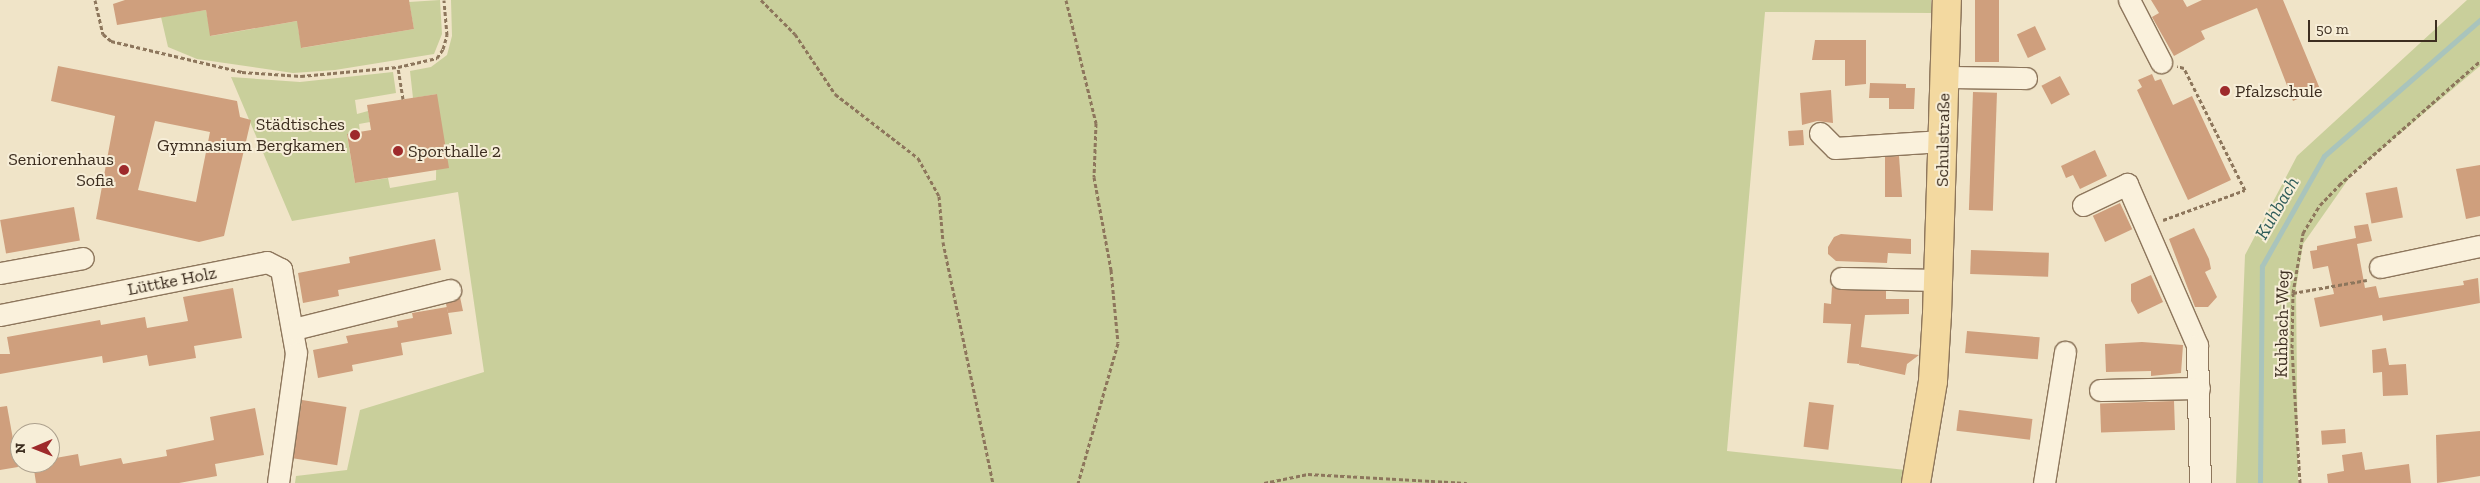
<!DOCTYPE html>
<meta charset="utf-8">
<style>
body{margin:0}
#map{position:relative;width:2480px;height:483px;overflow:hidden;background:#f0e4c8;font-family:"Zilla Slab",serif}
div>[style]{position:absolute}
.green>*{inset:0;background:#c9cf9b}
.stream>*{height:5px;margin:-2.5px;padding:0 2.5px;transform-origin:2.5px;border-radius:2.5px;background:#a9c4bc}
.building>*{inset:0;background:#cf9f7d;transform-origin:0 0}
.path>*{height:3px;margin-top:-1.5px;transform-origin:0;background:repeating-linear-gradient(90deg,#8d765c 0 4px,transparent 0 6.5px)}
.roads{filter:drop-shadow(1px 0 #8d765c) drop-shadow(-1px 0 #8d765c) drop-shadow(0 1px #8d765c) drop-shadow(0 -1px #8d765c)}
.minor>*{height:21px;margin:-10.5px;padding:0 10.5px;transform-origin:10.5px;border-radius:10.5px;background:#faf1dc}
.major>*{height:28px;margin:-14px;padding:0 14px;transform-origin:14px;border-radius:14px;background:#f3d9a0}
.dots>*{width:14px;height:14px;translate:-50% -50%;box-sizing:border-box;border:2px solid #f7eed8;border-radius:50%}
span{translate:-50% -50%;white-space:nowrap;text-align:center;line-height:1.15;-webkit-text-stroke:4px #f7eed8;paint-order:stroke}
.poi-label{font-size:18px;color:#3d2e20}
.left{translate:0 -50%;text-align:left}
.right{translate:-100% -50%;text-align:right}
.street-label{font-size:18px;color:#3d2e20}
.water-label{font-size:19px;color:#2f5d5a;font-style:italic}
.north{position:absolute;left:10px;top:423px;width:50px;height:50px;box-sizing:border-box;background:#f7eed8;border:1px solid #ada18e;border-radius:50%;rotate:269deg;font-size:14px;font-weight:700;line-height:20px;text-align:center;color:#3d2e20}
.north::after{content:'';display:block;margin:auto;width:18px;height:22px;background:#9e2a2b;clip-path:polygon(50% 0,100% 100%,50% 72%,0 100%)}
.scale{position:absolute;left:2308px;top:20px;width:129px;height:22px;box-sizing:border-box;border:2px solid #3d2e20;border-top:0;padding-left:6px;font-size:15px;line-height:18px;white-space:nowrap;color:#3d2e20;-webkit-text-stroke:4px #f7eed8;paint-order:stroke}
</style>
<div id="map">
<div class="green">
<div style="clip-path:polygon(440px 0,442px 34px,434px 54px,335px 70px,293px 73px,197px 59px,168px 47px,161px 17px,206px 10px,211px 36px,309px 19px,311px 26px,298px 28px,302px 48px,414px 29px,409px 2px)"></div>
<div style="clip-path:polygon(451px 0,1931px 0,1931px 13px,1765px 12px,1727px 451px,1906px 470px,1904px 483px,295px 483px,296px 476px,347px 470px,360px 410px,484px 372px,458px 192px,292px 221px,231px 77px,300px 82px,393px 72px,396px 93px,355px 100px,357px 114px,368px 111px,370px 122px,359px 124px,360px 132px,347px 135px,355px 183px,388px 178px,390px 188px,436px 180px,437px 94px,413px 98px,410px 71px,431px 67px,447px 55px,452px 36px)"></div>
<div style="clip-path:polygon(2467px 0,2480px 0,2480px 66px,2352px 174px,2303px 244px,2296px 288px,2298px 483px,2236px 483px,2245px 255px,2297px 156px)"></div>
</div>
<div class="stream">
<div style="left:2260px;top:483px;width:217px;rotate:-89.5deg"></div>
<div style="left:2262px;top:266px;width:126px;rotate:-60.6deg"></div>
<div style="left:2324px;top:156px;width:207px;rotate:-41.1deg"></div>
</div>
<div class="building">
<div style="clip-path:polygon(125px 0,409px 0,414px 29px,301px 48px,297px 21px,210px 36px,206px 10px,117px 25px,113px 4px)"></div>
<div style="left:1975px;top:0;width:24px;height:62px"></div>
<div style="clip-path:polygon(2151px 0,2183px 0,2187px 7px,2202px 0,2283px 0,2320px 89px,2293px 101px,2257px 8px,2201px 31px,2205px 39px,2174px 56px,2152px 17px,2159px 13px)"></div>
<div style="left:2035px;top:26px;width:26px;height:20px;rotate:65deg"></div>
<div style="clip-path:polygon(1815px 40px,1866px 40px,1866px 84px,1845px 86px,1845px 60px,1812px 60px)"></div>
<div style="clip-path:polygon(evenodd,58px 66px,237px 101px,240px 117px,251px 120px,224px 236px,199px 242px,96px 219px,115px 116px,51px 101px,58px 66px,155px 121px,210px 132px,196px 202px,138px 190px,155px 121px)"></div>
<div style="clip-path:polygon(2152px 74px,2155px 81px,2161px 79px,2173px 105px,2192px 96px,2231px 180px,2188px 200px,2137px 90px,2142px 87px,2138px 80px)"></div>
<div style="left:2060px;top:76px;width:21px;height:21px;rotate:62deg"></div>
<div style="clip-path:polygon(1870px 83px,1906px 84px,1906px 88px,1915px 88px,1914px 109px,1889px 109px,1889px 98px,1869px 98px)"></div>
<div style="clip-path:polygon(1831px 90px,1833px 123px,1817px 121px,1802px 125px,1800px 93px)"></div>
<div style="left:1973px;top:92px;width:24px;height:118px;rotate:2deg"></div>
<div style="clip-path:polygon(437px 94px,449px 168px,355px 183px,347px 134px,371px 130px,367px 105px)"></div>
<div style="left:1803px;top:130px;width:15px;height:15px;rotate:86deg"></div>
<div style="clip-path:polygon(2095px 150px,2107px 176px,2080px 189px,2073px 175px,2066px 178px,2061px 166px)"></div>
<div style="clip-path:polygon(1899px 156px,1902px 197px,1885px 197px,1885px 157px)"></div>
<div style="clip-path:polygon(2480px 165px,2480px 216px,2466px 219px,2456px 169px)"></div>
<div style="left:2397px;top:187px;width:31px;height:32px;rotate:79deg"></div>
<div style="left:2120px;top:203px;width:29px;height:30px;rotate:65deg"></div>
<div style="left:74px;top:207px;width:34px;height:75px;rotate:80deg"></div>
<div style="clip-path:polygon(2368px 224px,2372px 241px,2357px 244px,2365px 288px,2376px 286px,2379px 298px,2464px 285px,2463px 281px,2478px 278px,2480px 303px,2383px 321px,2382px 315px,2320px 327px,2314px 298px,2334px 294px,2328px 266px,2313px 269px,2310px 251px,2317px 250px,2317px 246px,2356px 238px,2354px 226px)"></div>
<div style="clip-path:polygon(2194px 228px,2209px 259px,2211px 269px,2205px 272px,2217px 297px,2208px 307px,2195px 307px,2169px 239px)"></div>
<div style="clip-path:polygon(1841px 234px,1911px 239px,1911px 254px,1888px 253px,1887px 263px,1836px 261px,1828px 254px,1828px 247px,1834px 237px)"></div>
<div style="clip-path:polygon(435px 239px,441px 270px,338px 290px,339px 296px,303px 303px,298px 273px,350px 263px,349px 257px)"></div>
<div style="left:1971px;top:250px;width:78px;height:24px;rotate:2deg"></div>
<div style="clip-path:polygon(2151px 275px,2163px 302px,2138px 314px,2131px 301px,2131px 284px)"></div>
<div style="clip-path:polygon(1832px 287px,1886px 291px,1886px 299px,1909px 299px,1909px 314px,1865px 315px,1861px 347px,1919px 355px,1907px 364px,1905px 375px,1859px 365px,1860px 360px,1859px 364px,1847px 363px,1851px 324px,1823px 323px,1824px 303px,1831px 304px)"></div>
<div style="clip-path:polygon(233px 288px,242px 338px,194px 346px,196px 358px,149px 366px,147px 355px,103px 363px,102px 356px,0 374px,0 354px,10px 354px,7px 337px,100px 320px,101px 325px,145px 317px,147px 328px,188px 321px,183px 297px)"></div>
<div style="clip-path:polygon(460px 297px,463px 311px,448px 313px,446px 304px)"></div>
<div style="clip-path:polygon(447px 307px,452px 334px,401px 343px,403px 355px,352px 365px,353px 371px,318px 378px,313px 350px,348px 343px,346px 336px,398px 327px,397px 321px,413px 318px,412px 313px)"></div>
<div style="left:1967px;top:331px;width:73px;height:22px;rotate:5deg"></div>
<div style="clip-path:polygon(2142px 342px,2183px 345px,2181px 373px,2151px 376px,2151px 371px,2106px 372px,2105px 344px)"></div>
<div style="clip-path:polygon(2386px 348px,2389px 365px,2406px 364px,2408px 395px,2383px 396px,2382px 372px,2373px 373px,2372px 350px)"></div>
<div style="left:302px;top:400px;width:45px;height:59px;rotate:9deg"></div>
<div style="left:2174px;top:401px;width:29px;height:74px;rotate:88deg"></div>
<div style="left:1809px;top:402px;width:25px;height:45px;rotate:7deg"></div>
<div style="clip-path:polygon(7px 406px,18px 467px,0 470px,0 407px)"></div>
<div style="clip-path:polygon(255px 408px,264px 455px,215px 464px,217px 476px,179px 483px,36px 483px,33px 463px,50px 463px,50px 459px,78px 454px,80px 466px,121px 458px,123px 464px,167px 456px,166px 450px,214px 440px,210px 417px)"></div>
<div style="left:1959px;top:410px;width:74px;height:21px;rotate:7deg"></div>
<div style="left:2345px;top:429px;width:14px;height:24px;rotate:86deg"></div>
<div style="clip-path:polygon(2480px 431px,2480px 476px,2437px 483px,2436px 435px)"></div>
<div style="clip-path:polygon(2362px 452px,2365px 470px,2409px 464px,2411px 483px,2328px 483px,2327px 474px,2344px 471px,2342px 455px)"></div>
</div>
<div class="path">
<div style="left:95px;top:0;width:35px;rotate:77deg"></div>
<div style="left:103px;top:34px;width:11px;rotate:41deg"></div>
<div style="left:111px;top:41px;width:135px;rotate:13.3deg"></div>
<div style="left:242px;top:72px;width:59px;rotate:3.9deg"></div>
<div style="left:301px;top:76px;width:97px;rotate:-5.3deg"></div>
<div style="left:761px;top:0;width:48px;rotate:45deg"></div>
<div style="left:795px;top:34px;width:72px;rotate:56.3deg"></div>
<div style="left:835px;top:94px;width:105px;rotate:37.6deg"></div>
<div style="left:918px;top:158px;width:43px;rotate:61.1deg"></div>
<div style="left:939px;top:196px;width:46px;rotate:85deg"></div>
<div style="left:943px;top:242px;width:246px;rotate:78.3deg"></div>
<div style="left:1066px;top:0;width:127px;rotate:76.3deg"></div>
<div style="left:1096px;top:123px;width:54px;rotate:92.1deg"></div>
<div style="left:1094px;top:177px;width:95px;rotate:79.6deg"></div>
<div style="left:1111px;top:270px;width:73px;rotate:84.5deg"></div>
<div style="left:1118px;top:343px;width:146px;rotate:105.9deg"></div>
<div style="left:403px;top:99px;width:32px;rotate:-99deg"></div>
<div style="left:398px;top:67px;width:40px;rotate:-13deg"></div>
<div style="left:437px;top:58px;width:11px;rotate:-56deg"></div>
<div style="left:443px;top:49px;width:15px;rotate:-74deg"></div>
<div style="left:447px;top:35px;width:35px;rotate:-95deg"></div>
<div style="left:2163px;top:220px;width:87px;rotate:-20.1deg"></div>
<div style="left:2245px;top:190px;width:136px;rotate:-116.6deg"></div>
<div style="left:2184px;top:68px;width:7px;rotate:-164deg"></div>
<div style="left:2293px;top:293px;width:75px;rotate:-10deg"></div>
<div style="left:1264px;top:483px;width:45px;rotate:-11.6deg"></div>
<div style="left:1308px;top:474px;width:159px;rotate:3.2deg"></div>
<div style="left:2300px;top:483px;width:135px;rotate:-93.4deg"></div>
<div style="left:2292px;top:348px;width:55px;rotate:-89deg"></div>
<div style="left:2293px;top:293px;width:61px;rotate:-80.5deg"></div>
<div style="left:2303px;top:233px;width:33px;rotate:-59deg"></div>
<div style="left:2320px;top:205px;width:28px;rotate:-46deg"></div>
<div style="left:2339px;top:185px;width:188px;rotate:-41.3deg"></div>
</div>
<div class="roads">
<div class="minor">
<div style="left:2129px;top:0;width:70px;rotate:62.7deg"></div>
<div style="left:1944px;top:77px;width:82px;rotate:0.7deg"></div>
<div style="left:1820px;top:133px;width:21px;rotate:45deg"></div>
<div style="left:1835px;top:148px;width:107px;rotate:-3.7deg"></div>
<div style="left:2083px;top:205px;width:49px;rotate:-25.5deg"></div>
<div style="left:2127px;top:184px;width:176px;rotate:66.5deg"></div>
<div style="left:2197px;top:345px;width:138px;rotate:88.8deg"></div>
<div style="left:2380px;top:267px;width:102px;rotate:-11.9deg"></div>
<div style="left:0;top:273px;width:84px;rotate:-10.2deg"></div>
<div style="left:1841px;top:278px;width:98px;rotate:1.2deg"></div>
<div style="left:0;top:315px;width:272px;rotate:-11.2deg"></div>
<div style="left:267px;top:262px;width:16px;rotate:27deg"></div>
<div style="left:281px;top:269px;width:85px;rotate:79.9deg"></div>
<div style="left:296px;top:353px;width:131px;rotate:97.9deg"></div>
<div style="left:294px;top:329px;width:161px;rotate:-14deg"></div>
<div style="left:2100px;top:390px;width:99px;rotate:-1.2deg"></div>
<div style="left:2044px;top:483px;width:133px;rotate:-80.9deg"></div>
</div>
<div class="major">
<div style="left:1916px;top:483px;width:103px;rotate:-80.5deg"></div>
<div style="left:1933px;top:381px;width:67px;rotate:-86.6deg"></div>
<div style="left:1937px;top:314px;width:314px;rotate:-88.2deg"></div>
</div>
</div>
<div class="dots">
<div style="left:2225px;top:91px;background:#9e2a2b"></div>
<div style="left:355px;top:135px;background:#9e2a2b"></div>
<div style="left:398px;top:151px;background:#9e2a2b"></div>
<div style="left:124px;top:170px;background:#9e2a2b"></div>
</div>
<div class="poi-label">
<span class="left" style="left:2235px;top:91px">Pfalzschule</span>
<span class="right" style="left:345px;top:135px">Städtisches<br>Gymnasium Bergkamen</span>
<span class="left" style="left:408px;top:151px">Sporthalle 2</span>
<span class="right" style="left:114px;top:170px">Seniorenhaus<br>Sofia</span>
</div>
<div class="street-label">
<span style="left:1943px;top:140px;rotate:-89deg">Schulstraße</span>
<span style="left:172px;top:281px;rotate:-11deg">Lüttke Holz</span>
<span style="left:2282px;top:324px;rotate:-89deg">Kuhbach-Weg</span>
</div>
<div class="water-label">
<span style="left:2277px;top:208px;rotate:-60deg">Kuhbach</span>
</div>
<div class="north">N</div>
<div class="scale">50 m</div>
</div>
